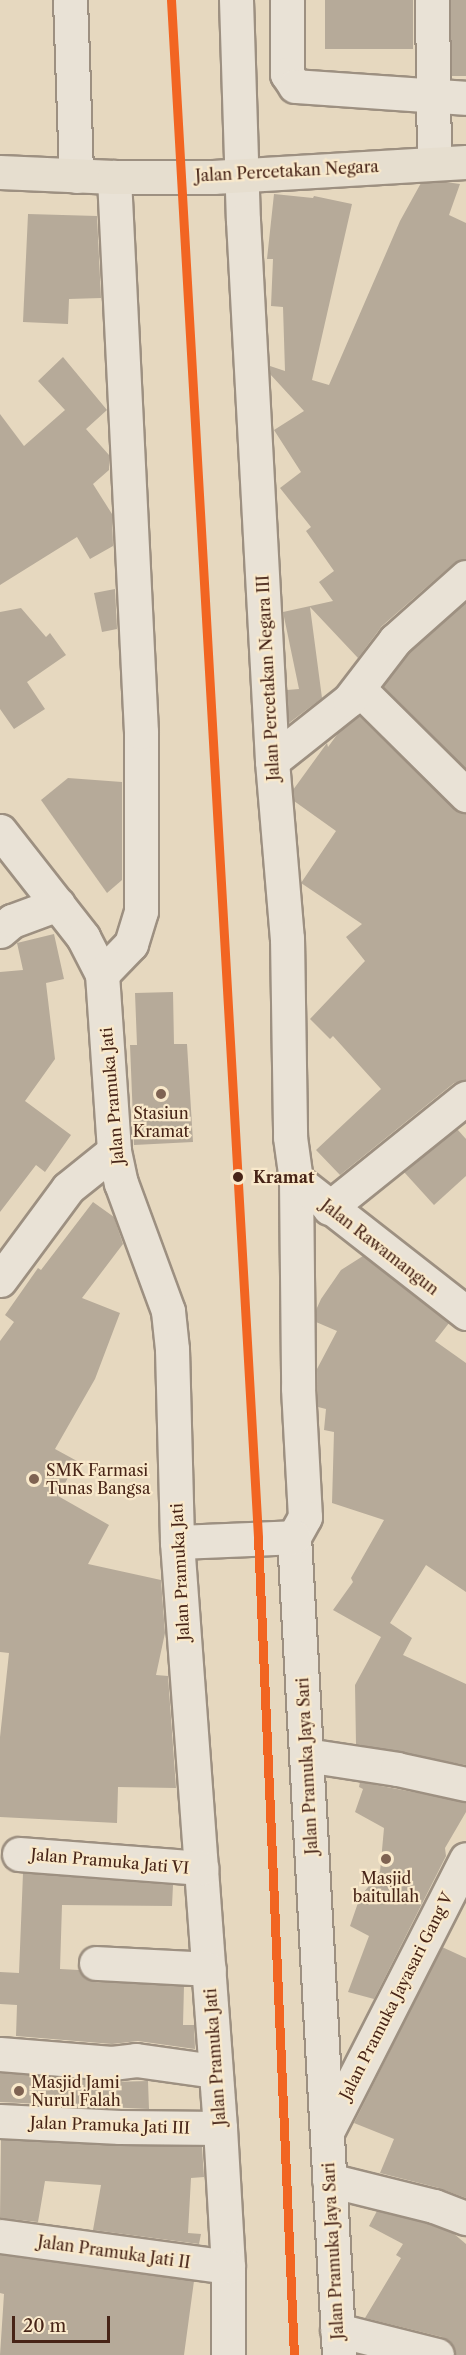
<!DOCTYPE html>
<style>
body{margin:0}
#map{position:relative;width:466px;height:2355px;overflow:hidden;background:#e6d8bf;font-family:"Libre Caslon Text",serif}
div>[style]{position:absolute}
.building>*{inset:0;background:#b6aa99;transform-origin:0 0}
.roads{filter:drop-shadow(2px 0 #9d9081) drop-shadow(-2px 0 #9d9081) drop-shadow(0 2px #9d9081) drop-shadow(0 -2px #9d9081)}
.minor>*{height:33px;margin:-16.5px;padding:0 16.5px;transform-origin:16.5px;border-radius:16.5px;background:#e9e2d6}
.major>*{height:33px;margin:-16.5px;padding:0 16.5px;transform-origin:16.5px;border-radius:16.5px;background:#e6decf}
.rail-1>*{height:9px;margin:-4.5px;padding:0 4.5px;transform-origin:4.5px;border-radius:4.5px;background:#f26522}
.dots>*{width:16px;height:16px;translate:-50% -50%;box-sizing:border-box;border:3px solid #f9e9cb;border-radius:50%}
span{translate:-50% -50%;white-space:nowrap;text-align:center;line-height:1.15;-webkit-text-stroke:4.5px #f9e9cb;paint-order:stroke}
.street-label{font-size:16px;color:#472417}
.poi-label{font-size:16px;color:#472417}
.left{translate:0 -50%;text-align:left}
.stop-label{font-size:16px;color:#472417;font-weight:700}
.scale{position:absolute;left:12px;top:2316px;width:98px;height:27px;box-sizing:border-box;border:3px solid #472417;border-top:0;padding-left:8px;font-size:18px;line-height:21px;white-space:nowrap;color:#472417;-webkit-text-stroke:4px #f9e9cb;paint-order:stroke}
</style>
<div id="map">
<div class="building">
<div style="left:325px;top:0;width:88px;height:49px"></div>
<div style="left:451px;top:0;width:15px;height:76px"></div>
<div style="clip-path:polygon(446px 182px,460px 184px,449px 215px,466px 223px,466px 559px,454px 563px,382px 626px,358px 658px,310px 607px,322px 698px,289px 723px,287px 690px,299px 689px,283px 612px,333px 601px,319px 582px,334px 571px,306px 531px,311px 527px,280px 488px,301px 472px,274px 430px,304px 411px,270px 374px,270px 366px,285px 371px,283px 307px,271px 306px,273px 259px,267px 259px,274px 194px,313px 198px,314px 196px,352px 204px,312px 380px,329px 385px,400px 221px,421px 183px)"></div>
<div style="clip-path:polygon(28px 214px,97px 216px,101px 298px,69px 299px,68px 324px,23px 322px)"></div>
<div style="clip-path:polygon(63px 357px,107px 410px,86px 429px,109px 455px,109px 470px,93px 484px,112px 514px,113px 546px,90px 559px,77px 537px,0 585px,0 414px,24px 446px,65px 410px,38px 381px)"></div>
<div style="clip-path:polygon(115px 589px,117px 629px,102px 632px,94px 593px)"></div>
<div style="clip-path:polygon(466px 602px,466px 769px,383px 686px,409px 653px)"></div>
<div style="clip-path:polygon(21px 608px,46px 637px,50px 633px,66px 655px,27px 682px,45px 709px,14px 729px,0 709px,0 612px)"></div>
<div style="clip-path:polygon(359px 716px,453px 808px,466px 813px,466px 1080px,454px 1083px,340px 1175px,316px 1150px,381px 1089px,333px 1036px,330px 1039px,310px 1019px,365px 961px,346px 937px,362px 924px,301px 883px,336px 831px,294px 801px,293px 790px,327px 743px,328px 747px,339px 732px)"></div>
<div style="clip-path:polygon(68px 778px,122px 782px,122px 880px,107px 893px,41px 800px)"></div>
<div style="clip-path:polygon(54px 934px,64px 979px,46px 983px,55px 1059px,25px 1101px,71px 1135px,45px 1172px,36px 1165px,0 1212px,0 972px,23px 970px,17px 943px)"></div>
<div style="clip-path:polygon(173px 992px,174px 1044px,187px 1044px,193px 1142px,134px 1145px,130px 1045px,137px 1045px,135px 993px)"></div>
<div style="clip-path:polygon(457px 1129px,466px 1139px,466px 1176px,434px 1205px,404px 1172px)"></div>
<div style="clip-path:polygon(93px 1202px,114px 1217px,123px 1244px,82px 1298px,120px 1313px,95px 1379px,55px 1449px,77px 1461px,58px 1496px,109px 1525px,88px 1564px,161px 1580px,165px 1633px,156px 1675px,168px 1676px,176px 1788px,118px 1787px,117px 1823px,0 1817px,0 1737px,9px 1653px,0 1652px,0 1341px,14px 1322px,5px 1315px,38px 1268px,41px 1270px)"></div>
<div style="clip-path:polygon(363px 1256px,449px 1323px,435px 1341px,466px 1363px,466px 1592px,426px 1565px,390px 1623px,412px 1638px,403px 1655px,466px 1684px,466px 1765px,356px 1744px,355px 1685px,381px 1637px,333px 1610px,353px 1582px,351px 1578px,384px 1520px,332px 1503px,334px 1432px,324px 1430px,326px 1409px,318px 1407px,317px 1369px,337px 1331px,316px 1322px,316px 1310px,321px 1299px,341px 1270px)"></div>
<div style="clip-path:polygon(360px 1782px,466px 1802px,466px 1812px,445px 1848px,446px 1856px,374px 1999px,348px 1992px,369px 1936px,350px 1926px,360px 1897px,380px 1872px,384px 1828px,355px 1812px,363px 1789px,359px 1787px)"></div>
<div style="clip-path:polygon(23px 1873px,173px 1885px,172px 1906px,62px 1905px,60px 1969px,79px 1970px,85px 1978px,95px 1982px,184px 1986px,183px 2025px,194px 2025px,195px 2049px,138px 2041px,112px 2044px,16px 2036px,17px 2005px,0 2004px,0 1972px,19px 1973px)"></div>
<div style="clip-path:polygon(442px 1947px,466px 1958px,466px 2198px,439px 2188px,380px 2173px,394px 2139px,354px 2123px)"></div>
<div style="clip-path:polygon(0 2073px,111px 2082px,148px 2081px,149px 2109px,0 2102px)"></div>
<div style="clip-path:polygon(1px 2140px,202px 2147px,204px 2177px,191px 2178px,188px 2233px,201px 2234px,199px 2244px,93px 2230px,101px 2185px,45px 2181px,38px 2222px,0 2218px)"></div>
<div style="clip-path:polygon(377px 2211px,428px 2224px,453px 2233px,466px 2244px,466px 2355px,455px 2355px,450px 2342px,442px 2337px,365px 2318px,401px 2258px,396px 2255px,403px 2244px,369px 2226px)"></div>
<div style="clip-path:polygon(0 2255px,194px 2281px,184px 2355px,0 2355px,4px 2294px,0 2293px)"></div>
</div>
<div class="roads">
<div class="minor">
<div style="left:70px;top:0;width:176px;rotate:88deg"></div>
<div style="left:236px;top:0;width:220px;rotate:88.2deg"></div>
<div style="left:243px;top:220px;width:542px;rotate:86.93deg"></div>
<div style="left:272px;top:761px;width:178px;rotate:85.2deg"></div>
<div style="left:287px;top:938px;width:199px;rotate:89.1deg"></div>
<div style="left:290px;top:1137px;width:43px;rotate:82.1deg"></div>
<div style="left:296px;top:1180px;width:208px;rotate:89.4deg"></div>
<div style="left:298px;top:1388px;width:129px;rotate:86.9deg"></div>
<div style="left:305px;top:1517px;width:23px;rotate:119deg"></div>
<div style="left:294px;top:1537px;width:819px;rotate:86.85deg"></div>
<div style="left:287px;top:0;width:74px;rotate:90deg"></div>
<div style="left:287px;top:74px;width:14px;rotate:56deg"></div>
<div style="left:295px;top:86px;width:171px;rotate:4deg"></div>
<div style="left:432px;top:0;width:163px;rotate:89.3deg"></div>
<div style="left:359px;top:689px;width:151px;rotate:44.7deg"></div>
<div style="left:272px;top:761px;width:98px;rotate:-38.4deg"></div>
<div style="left:349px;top:700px;width:76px;rotate:-52.5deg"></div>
<div style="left:395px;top:640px;width:95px;rotate:-41.6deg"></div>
<div style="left:0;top:831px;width:135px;rotate:51.9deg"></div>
<div style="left:83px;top:937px;width:42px;rotate:62.8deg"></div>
<div style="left:102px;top:974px;width:177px;rotate:86.1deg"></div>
<div style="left:114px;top:1151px;width:33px;rotate:78deg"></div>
<div style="left:121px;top:1183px;width:136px;rotate:69.8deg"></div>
<div style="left:168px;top:1311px;width:38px;rotate:84deg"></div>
<div style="left:172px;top:1349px;width:193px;rotate:88.5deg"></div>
<div style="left:177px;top:1542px;width:588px;rotate:85.8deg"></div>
<div style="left:220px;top:2128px;width:139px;rotate:86.7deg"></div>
<div style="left:228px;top:2267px;width:88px;rotate:90deg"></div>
<div style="left:0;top:931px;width:16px;rotate:-40deg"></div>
<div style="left:12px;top:921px;width:49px;rotate:-20.3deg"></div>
<div style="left:102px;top:974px;width:42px;rotate:-46deg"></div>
<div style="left:131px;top:944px;width:34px;rotate:-73deg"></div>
<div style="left:141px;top:911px;width:179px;rotate:-90deg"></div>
<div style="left:141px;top:732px;width:556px;rotate:-92.79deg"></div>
<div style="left:296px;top:1180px;width:216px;rotate:38deg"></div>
<div style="left:329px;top:1208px;width:176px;rotate:-38.8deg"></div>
<div style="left:0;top:1280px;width:114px;rotate:-53.5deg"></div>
<div style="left:68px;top:1188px;width:59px;rotate:-38.8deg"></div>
<div style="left:177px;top:1542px;width:117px;rotate:-2.4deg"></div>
<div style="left:306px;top:1755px;width:92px;rotate:8.7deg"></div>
<div style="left:397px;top:1769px;width:71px;rotate:12.3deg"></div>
<div style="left:19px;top:1854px;width:183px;rotate:4.4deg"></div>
<div style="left:96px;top:1963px;width:113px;rotate:3deg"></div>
<div style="left:0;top:2054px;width:112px;rotate:4.6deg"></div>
<div style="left:112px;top:2063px;width:24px;rotate:-7deg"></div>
<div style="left:136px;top:2060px;width:79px;rotate:8deg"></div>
<div style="left:0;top:2121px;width:120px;rotate:2.9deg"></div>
<div style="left:120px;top:2127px;width:100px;rotate:0.6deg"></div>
<div style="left:328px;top:2130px;width:304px;rotate:-63deg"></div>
<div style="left:329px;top:2180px;width:108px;rotate:13.9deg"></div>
<div style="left:434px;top:2206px;width:34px;rotate:21deg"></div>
<div style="left:0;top:2236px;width:230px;rotate:7.7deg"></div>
<div style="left:337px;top:2330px;width:103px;rotate:14deg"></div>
</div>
<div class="major">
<div style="left:0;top:172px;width:114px;rotate:2.5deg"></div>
<div style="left:114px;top:177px;width:99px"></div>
<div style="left:213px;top:177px;width:253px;rotate:-3.4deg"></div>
</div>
</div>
<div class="rail-1">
<div style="left:171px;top:0;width:1540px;rotate:86.76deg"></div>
<div style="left:258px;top:1538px;width:818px;rotate:87.48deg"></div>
</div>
<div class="dots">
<div style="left:161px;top:1094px;background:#7f6352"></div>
<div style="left:238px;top:1177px;background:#472417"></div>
<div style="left:34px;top:1479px;background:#7f6352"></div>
<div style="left:386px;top:1859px;background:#7f6352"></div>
<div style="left:19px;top:2091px;background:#7f6352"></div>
</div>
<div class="street-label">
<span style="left:287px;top:171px;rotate:-3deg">Jalan Percetakan Negara</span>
<span style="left:268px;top:678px;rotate:-93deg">Jalan Percetakan Negara III</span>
<span style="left:112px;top:1096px;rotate:-95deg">Jalan Pramuka Jati</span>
<span style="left:380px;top:1247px;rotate:38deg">Jalan Rawamangun</span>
<span style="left:180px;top:1572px;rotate:-93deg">Jalan Pramuka Jati</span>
<span style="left:307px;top:1766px;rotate:-93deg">Jalan Pramuka Jaya Sari</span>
<span style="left:110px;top:1861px;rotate:5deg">Jalan Pramuka Jati VI</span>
<span style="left:396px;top:1996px;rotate:-63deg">Jalan Pramuka Jayasari Gang V</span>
<span style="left:215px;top:2057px;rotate:-94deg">Jalan Pramuka Jati</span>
<span style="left:110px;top:2125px;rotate:2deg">Jalan Pramuka Jati III</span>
<span style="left:333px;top:2251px;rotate:-93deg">Jalan Pramuka Jaya Sari</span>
<span style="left:114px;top:2252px;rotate:8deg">Jalan Pramuka Jati II</span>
</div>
<div class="poi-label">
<span style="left:161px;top:1122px">Stasiun<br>Kramat</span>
<span class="left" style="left:46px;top:1479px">SMK Farmasi<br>Tunas Bangsa</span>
<span style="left:386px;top:1887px">Masjid<br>baitullah</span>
<span class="left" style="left:31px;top:2091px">Masjid Jami<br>Nurul Falah</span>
</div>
<div class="stop-label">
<span class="left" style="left:253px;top:1177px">Kramat</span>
</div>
<div class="scale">20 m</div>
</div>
